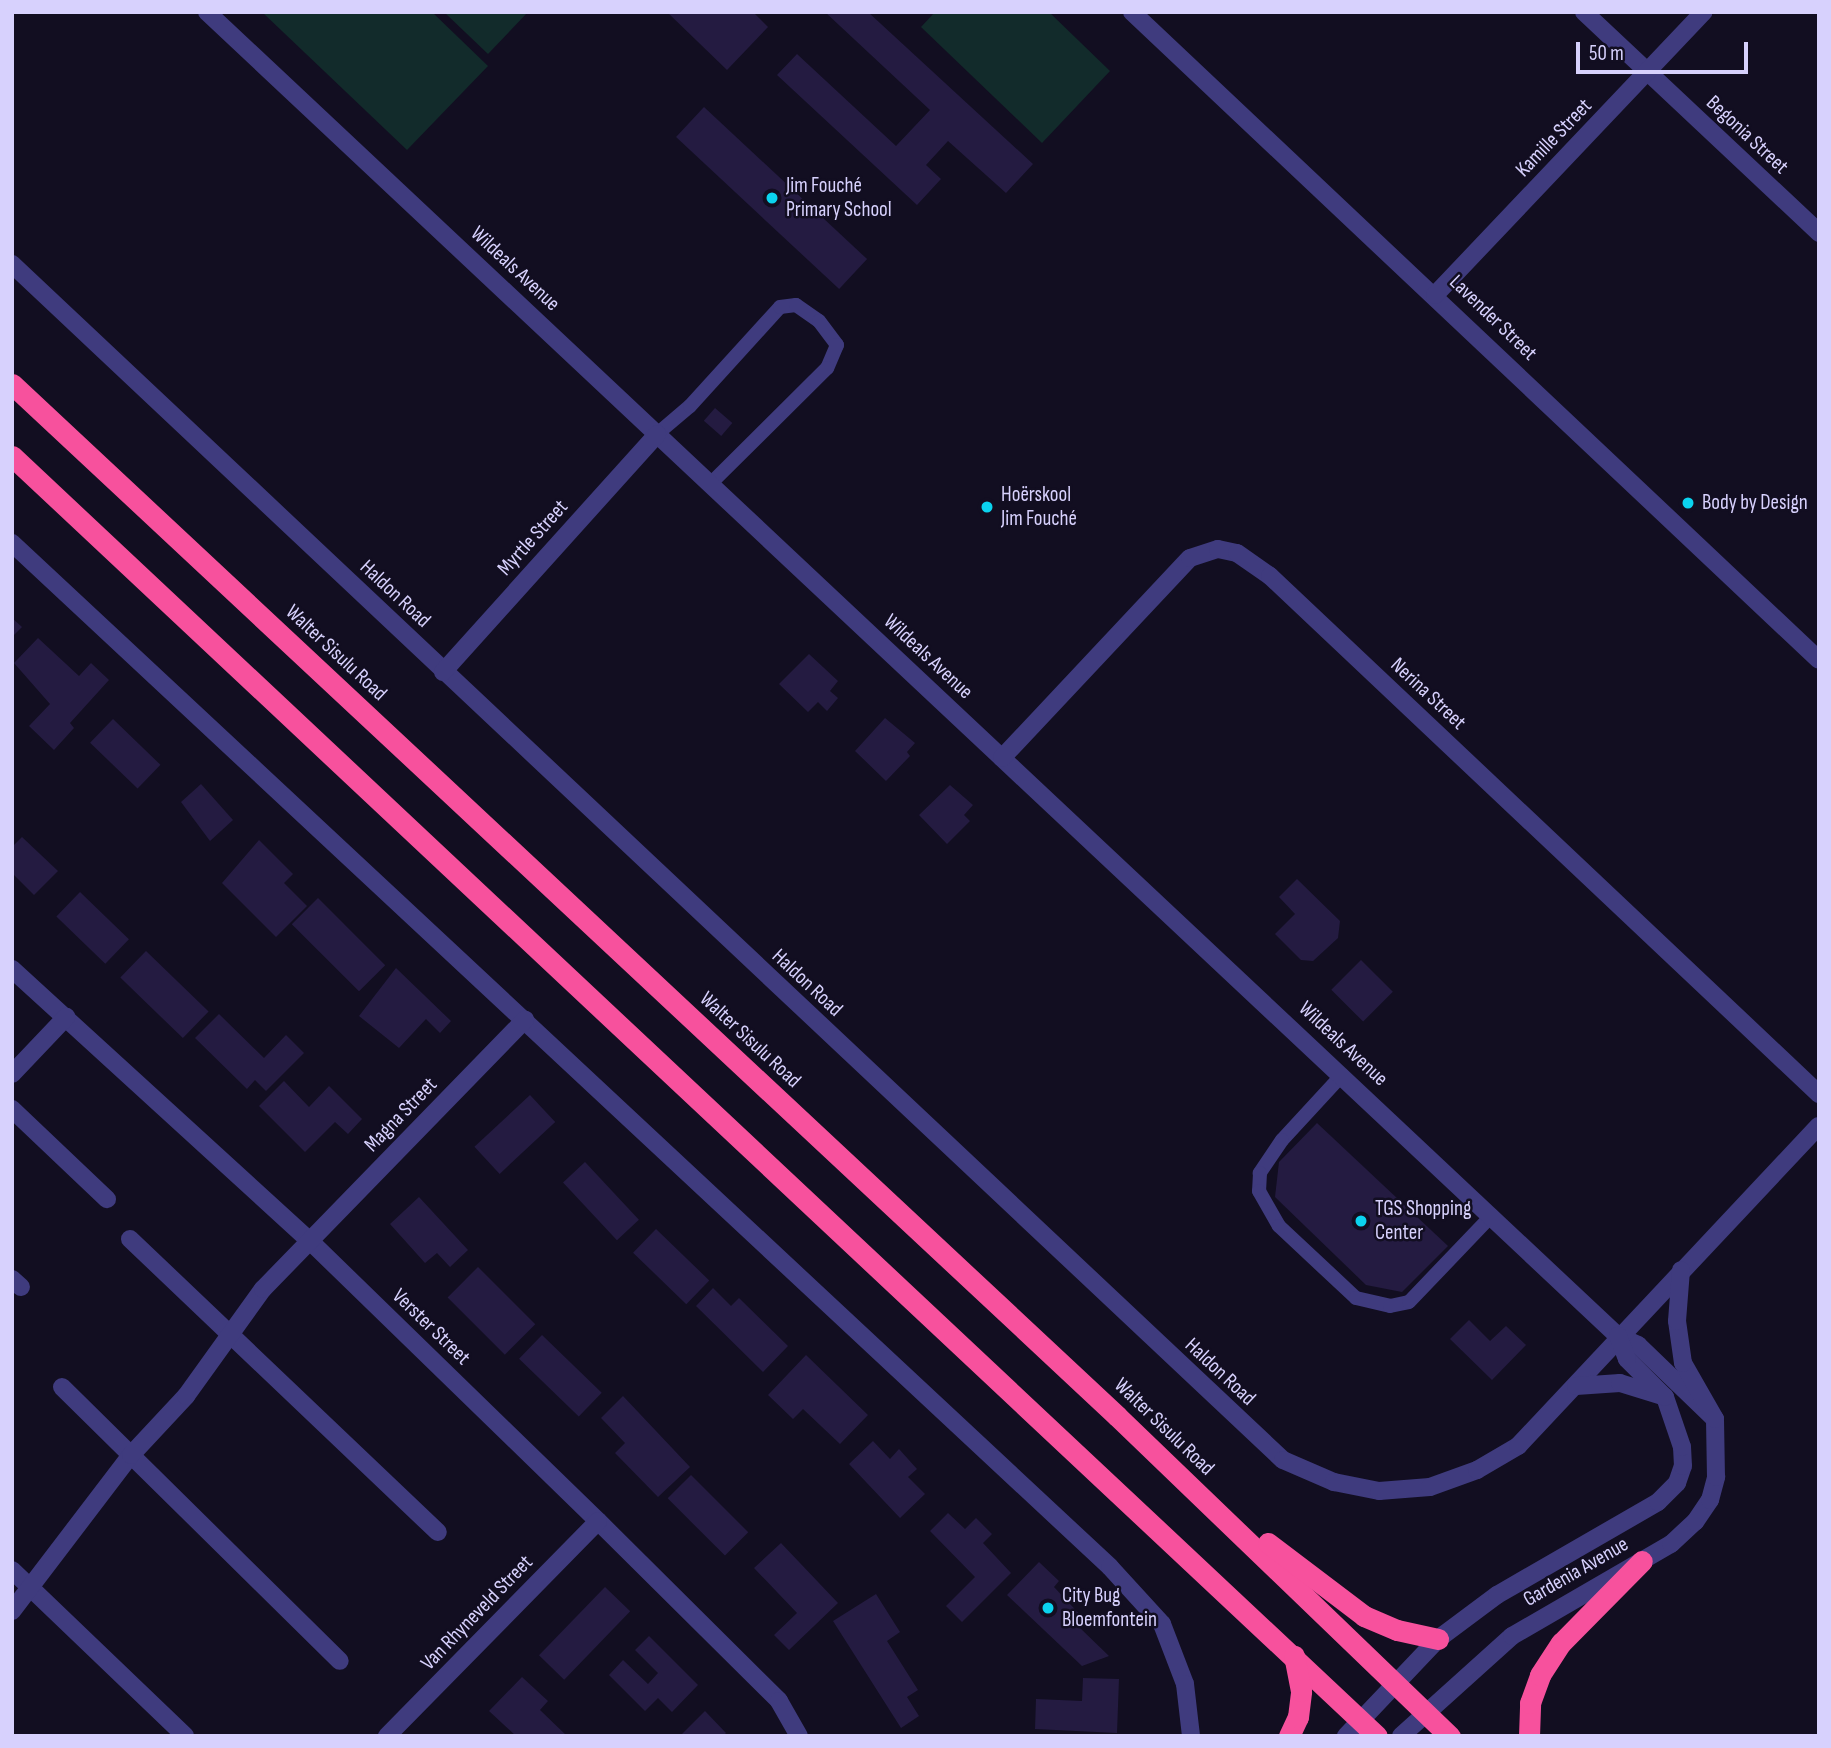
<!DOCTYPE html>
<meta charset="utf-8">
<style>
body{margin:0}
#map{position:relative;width:1831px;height:1748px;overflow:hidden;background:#120e21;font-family:"Sofia Sans Condensed",sans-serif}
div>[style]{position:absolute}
.green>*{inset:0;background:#122b2b}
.building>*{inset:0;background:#241b41;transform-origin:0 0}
.lane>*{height:14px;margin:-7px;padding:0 7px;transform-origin:7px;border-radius:7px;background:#3f3b7e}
.street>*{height:18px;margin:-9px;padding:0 9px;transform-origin:9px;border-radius:9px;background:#3f3b7e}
.highway>*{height:21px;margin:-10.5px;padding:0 10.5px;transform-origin:10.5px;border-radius:10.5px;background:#f7519d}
.dots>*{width:19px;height:19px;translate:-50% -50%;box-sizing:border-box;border:4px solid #120e21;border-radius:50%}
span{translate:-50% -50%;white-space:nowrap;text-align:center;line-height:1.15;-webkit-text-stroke:5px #120e21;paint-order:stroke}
.street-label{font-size:21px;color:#d7d1fd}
.poi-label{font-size:21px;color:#d7d1fd}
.left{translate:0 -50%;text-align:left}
.frame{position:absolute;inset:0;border:14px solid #d7d1fd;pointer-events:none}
.scale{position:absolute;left:1576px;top:42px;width:172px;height:32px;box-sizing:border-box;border:4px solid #d7d1fd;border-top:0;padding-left:9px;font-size:21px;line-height:24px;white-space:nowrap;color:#d7d1fd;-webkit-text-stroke:5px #120e21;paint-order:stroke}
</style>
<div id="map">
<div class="green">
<div style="clip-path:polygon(262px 12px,432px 12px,488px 66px,407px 150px)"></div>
<div style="clip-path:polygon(444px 12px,528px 12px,488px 54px)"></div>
<div style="clip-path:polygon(935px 12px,1049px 12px,1110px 71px,1042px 143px,921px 27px)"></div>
</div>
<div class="building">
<div style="clip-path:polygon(667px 12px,753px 12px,768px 27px,727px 70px)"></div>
<div style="clip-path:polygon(825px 12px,868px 12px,1033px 164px,1006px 193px,948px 141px,926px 165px,941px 179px,917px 205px,777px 75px,797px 54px,896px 146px,930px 110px)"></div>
<div style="left:704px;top:107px;width:223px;height:41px;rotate:43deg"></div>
<div style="left:715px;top:408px;width:23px;height:17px;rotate:41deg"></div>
<div style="clip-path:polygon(12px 618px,22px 627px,12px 637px)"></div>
<div style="clip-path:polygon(38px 638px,79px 676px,91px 663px,109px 680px,70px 723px,74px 728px,54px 750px,29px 726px,50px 704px,14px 663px)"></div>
<div style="clip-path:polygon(809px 654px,838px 681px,830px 691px,838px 698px,827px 711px,818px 702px,808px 712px,779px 684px)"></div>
<div style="clip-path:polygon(885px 718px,915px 743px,907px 752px,910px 756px,886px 781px,855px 751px)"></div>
<div style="left:113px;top:719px;width:66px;height:33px;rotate:44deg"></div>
<div style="clip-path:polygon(201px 784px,233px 820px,210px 841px,181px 802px)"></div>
<div style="clip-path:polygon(950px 785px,973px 805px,964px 815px,970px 821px,947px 844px,919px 815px)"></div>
<div style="clip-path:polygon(22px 837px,58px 871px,34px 895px,12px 873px,12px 847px)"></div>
<div style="clip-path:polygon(259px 840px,293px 874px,284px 883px,307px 906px,276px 937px,222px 883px)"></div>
<div style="clip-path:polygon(1297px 879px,1340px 921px,1338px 938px,1313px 961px,1301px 960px,1275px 934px,1295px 914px,1279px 897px)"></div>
<div style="left:80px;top:892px;width:68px;height:34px;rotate:44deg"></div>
<div style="left:318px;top:898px;width:95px;height:37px;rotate:45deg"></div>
<div style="left:146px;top:951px;width:87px;height:37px;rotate:44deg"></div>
<div style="left:1361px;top:960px;width:45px;height:42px;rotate:45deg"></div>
<div style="clip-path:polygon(396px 968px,451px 1021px,440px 1033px,426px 1019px,399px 1048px,359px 1016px)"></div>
<div style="clip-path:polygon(219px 1014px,264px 1058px,286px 1035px,304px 1053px,266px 1091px,255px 1080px,247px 1089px,195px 1038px)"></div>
<div style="clip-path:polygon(284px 1081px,309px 1107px,329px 1086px,362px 1119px,348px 1134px,335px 1122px,305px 1152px,259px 1106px)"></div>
<div style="left:530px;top:1095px;width:37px;height:76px;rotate:47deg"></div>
<div style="clip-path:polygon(1317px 1123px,1448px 1246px,1402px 1292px,1366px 1285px,1275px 1197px,1279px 1162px)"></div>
<div style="left:585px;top:1162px;width:79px;height:30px;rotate:47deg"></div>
<div style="clip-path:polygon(419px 1197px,468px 1250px,450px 1267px,437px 1253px,425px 1263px,390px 1224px)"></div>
<div style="left:656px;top:1229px;width:74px;height:33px;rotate:44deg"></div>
<div style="left:478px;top:1267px;width:81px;height:43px;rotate:45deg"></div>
<div style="clip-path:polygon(713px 1288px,731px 1306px,739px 1298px,788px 1346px,763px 1372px,696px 1306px)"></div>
<div style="clip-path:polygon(1469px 1320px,1490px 1341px,1506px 1326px,1526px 1345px,1492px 1380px,1450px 1339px)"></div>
<div style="left:542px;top:1335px;width:83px;height:33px;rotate:44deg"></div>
<div style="clip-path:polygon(806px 1355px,868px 1415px,840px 1444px,803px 1409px,793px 1419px,768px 1395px)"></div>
<div style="clip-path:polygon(623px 1396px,690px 1467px,658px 1497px,615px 1453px,625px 1443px,601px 1418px)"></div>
<div style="clip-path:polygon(873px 1441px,890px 1459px,899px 1449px,917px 1469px,908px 1477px,925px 1494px,900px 1518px,849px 1464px)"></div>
<div style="left:691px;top:1475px;width:81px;height:33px;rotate:45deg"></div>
<div style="clip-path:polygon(948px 1513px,965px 1529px,976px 1518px,992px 1534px,983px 1543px,1011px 1573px,962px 1622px,946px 1606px,975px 1577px,930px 1531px)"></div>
<div style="clip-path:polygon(781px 1543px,838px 1603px,789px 1650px,774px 1635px,797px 1613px,754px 1568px)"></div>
<div style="clip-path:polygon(1039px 1562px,1059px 1581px,1054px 1587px,1086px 1621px,1079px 1627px,1109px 1656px,1082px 1666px,1007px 1595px)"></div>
<div style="left:605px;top:1587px;width:35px;height:95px;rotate:44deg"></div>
<div style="clip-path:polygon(876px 1594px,900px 1632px,887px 1641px,918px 1690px,907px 1697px,919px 1716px,901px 1728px,833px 1621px)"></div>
<div style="clip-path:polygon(649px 1636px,698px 1685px,672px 1712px,658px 1698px,645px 1711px,609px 1675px,623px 1660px,648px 1684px,658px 1673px,635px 1650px)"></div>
<div style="clip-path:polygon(522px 1677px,548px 1701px,540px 1710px,567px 1736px,516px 1736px,489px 1711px)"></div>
<div style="clip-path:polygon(1083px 1678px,1119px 1679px,1117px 1733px,1035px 1729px,1036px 1699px,1082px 1701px)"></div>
<div style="clip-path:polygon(705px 1711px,726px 1733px,723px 1736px,680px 1736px)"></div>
</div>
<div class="lane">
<div style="left:657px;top:434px;width:43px;rotate:-40.3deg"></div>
<div style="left:690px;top:406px;width:134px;rotate:-47.7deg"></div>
<div style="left:780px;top:307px;width:16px;rotate:-7deg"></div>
<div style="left:796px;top:305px;width:28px;rotate:35deg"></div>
<div style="left:819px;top:321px;width:30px;rotate:53deg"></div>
<div style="left:837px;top:345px;width:25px;rotate:113deg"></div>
<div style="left:827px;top:368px;width:163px;rotate:135.2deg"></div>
<div style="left:1342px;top:1075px;width:88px;rotate:132.7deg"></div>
<div style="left:1282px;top:1140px;width:40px;rotate:124deg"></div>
<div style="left:1260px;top:1173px;width:18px;rotate:93deg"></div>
<div style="left:1259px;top:1191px;width:40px;rotate:60.3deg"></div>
<div style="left:1279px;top:1226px;width:105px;rotate:43.1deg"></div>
<div style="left:1356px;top:1298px;width:35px;rotate:13deg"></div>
<div style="left:1390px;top:1306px;width:19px;rotate:-12deg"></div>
<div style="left:1409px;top:1302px;width:120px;rotate:-46.3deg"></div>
</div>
<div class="street">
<div style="left:207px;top:12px;width:1935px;rotate:43.18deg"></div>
<div style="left:1618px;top:1336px;width:22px;rotate:24deg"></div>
<div style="left:1638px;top:1345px;width:107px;rotate:43.9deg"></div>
<div style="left:1132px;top:12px;width:944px;rotate:43.33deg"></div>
<div style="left:1584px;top:12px;width:323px;rotate:43.2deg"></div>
<div style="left:12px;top:264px;width:1745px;rotate:43.26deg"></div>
<div style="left:1283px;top:1460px;width:56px;rotate:23.3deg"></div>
<div style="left:1334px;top:1482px;width:46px;rotate:11.3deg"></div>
<div style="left:1379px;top:1491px;width:51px;rotate:-4.5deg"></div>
<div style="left:1430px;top:1487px;width:50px;rotate:-19.9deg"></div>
<div style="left:1477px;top:1470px;width:48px;rotate:-30.3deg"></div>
<div style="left:1518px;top:1446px;width:439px;rotate:-46.8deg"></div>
<div style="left:1435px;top:295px;width:390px;rotate:-46.5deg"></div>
<div style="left:12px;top:543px;width:1501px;rotate:43deg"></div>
<div style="left:1110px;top:1567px;width:77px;rotate:47.6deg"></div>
<div style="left:1162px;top:1624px;width:64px;rotate:69deg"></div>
<div style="left:1185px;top:1684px;width:52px;rotate:83.4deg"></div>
<div style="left:443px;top:672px;width:320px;rotate:-48deg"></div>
<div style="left:1002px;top:758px;width:274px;rotate:-46.8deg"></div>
<div style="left:1190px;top:558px;width:29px;rotate:-18deg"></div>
<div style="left:1218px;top:549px;width:19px;rotate:12deg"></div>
<div style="left:1237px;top:553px;width:40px;rotate:34.9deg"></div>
<div style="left:1270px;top:576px;width:755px;rotate:43.34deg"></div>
<div style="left:12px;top:969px;width:403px;rotate:42.4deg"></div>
<div style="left:310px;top:1241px;width:402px;rotate:44.2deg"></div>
<div style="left:598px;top:1521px;width:255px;rotate:44.8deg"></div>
<div style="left:779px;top:1701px;width:40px;rotate:60.3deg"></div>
<div style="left:12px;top:1074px;width:79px;rotate:-46.5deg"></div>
<div style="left:12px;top:1109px;width:131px;rotate:43.5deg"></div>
<div style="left:130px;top:1239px;width:425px;rotate:43.6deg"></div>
<div style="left:12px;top:1279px;width:12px;rotate:42deg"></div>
<div style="left:1576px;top:1386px;width:44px;rotate:-3.9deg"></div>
<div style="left:1620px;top:1383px;width:44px;rotate:17.2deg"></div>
<div style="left:62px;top:1387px;width:390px;rotate:44.6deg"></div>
<div style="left:12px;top:1570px;width:240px;rotate:43.8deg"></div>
<div style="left:12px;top:1611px;width:196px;rotate:-52.7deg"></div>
<div style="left:131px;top:1455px;width:81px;rotate:-47deg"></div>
<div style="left:186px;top:1396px;width:132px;rotate:-54.3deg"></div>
<div style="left:263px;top:1289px;width:376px;rotate:-45.8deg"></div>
<div style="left:387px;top:1736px;width:301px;rotate:-45.5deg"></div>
<div style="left:1346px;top:1736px;width:134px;rotate:-46.5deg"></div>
<div style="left:1438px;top:1639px;width:74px;rotate:-36.7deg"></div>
<div style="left:1497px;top:1595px;width:186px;rotate:-30deg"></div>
<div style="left:1658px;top:1502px;width:27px;rotate:-45deg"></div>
<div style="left:1677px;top:1483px;width:18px;rotate:-71deg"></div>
<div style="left:1683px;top:1466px;width:19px;rotate:-93deg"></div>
<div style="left:1682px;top:1447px;width:53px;rotate:-108.8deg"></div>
<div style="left:1665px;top:1397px;width:54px;rotate:-135deg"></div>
<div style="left:1627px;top:1359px;width:25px;rotate:-111deg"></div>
<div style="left:1401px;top:1736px;width:149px;rotate:-42deg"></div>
<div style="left:1512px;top:1636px;width:184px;rotate:-30.1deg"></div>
<div style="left:1671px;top:1544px;width:33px;rotate:-43deg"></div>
<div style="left:1695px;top:1522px;width:27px;rotate:-56deg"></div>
<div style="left:1710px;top:1500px;width:24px;rotate:-75deg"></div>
<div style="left:1716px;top:1477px;width:58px;rotate:-91deg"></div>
<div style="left:1715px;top:1419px;width:64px;rotate:-119.7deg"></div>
<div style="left:1683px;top:1363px;width:42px;rotate:-98.1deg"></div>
<div style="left:1677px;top:1321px;width:51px;rotate:-85.5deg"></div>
</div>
<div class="highway">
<div style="left:12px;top:384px;width:1512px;rotate:43.04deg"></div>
<div style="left:1117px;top:1416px;width:462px;rotate:43.9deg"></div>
<div style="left:12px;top:456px;width:1871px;rotate:43.16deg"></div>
<div style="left:1268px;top:1543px;width:121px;rotate:37.2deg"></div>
<div style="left:1364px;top:1616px;width:36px;rotate:23deg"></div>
<div style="left:1397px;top:1630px;width:42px;rotate:12.4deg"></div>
<div style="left:1289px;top:1736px;width:21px;rotate:-65deg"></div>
<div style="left:1298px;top:1717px;width:26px;rotate:-83deg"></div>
<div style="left:1301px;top:1691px;width:36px;rotate:-101deg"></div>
<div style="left:1529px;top:1736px;width:33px;rotate:-88deg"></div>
<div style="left:1530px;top:1703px;width:30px;rotate:-70deg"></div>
<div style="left:1540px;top:1675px;width:38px;rotate:-57deg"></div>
<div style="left:1561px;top:1643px;width:115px;rotate:-45.4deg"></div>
</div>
<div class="dots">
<div style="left:772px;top:198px;background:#0bd3ef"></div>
<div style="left:1688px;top:503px;background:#0bd3ef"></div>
<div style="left:987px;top:507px;background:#0bd3ef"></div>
<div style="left:1361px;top:1221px;background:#0bd3ef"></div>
<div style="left:1048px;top:1608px;background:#0bd3ef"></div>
</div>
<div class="street-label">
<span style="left:1747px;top:135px;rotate:43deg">Begonia Street</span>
<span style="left:1554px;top:138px;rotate:-46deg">Kamille Street</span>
<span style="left:515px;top:269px;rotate:43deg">Wildeals Avenue</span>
<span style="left:1493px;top:318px;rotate:44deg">Lavender Street</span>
<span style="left:533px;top:538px;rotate:-48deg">Myrtle Street</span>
<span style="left:395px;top:594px;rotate:43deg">Haldon Road</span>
<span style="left:336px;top:653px;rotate:43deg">Walter Sisulu Road</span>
<span style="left:928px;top:657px;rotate:43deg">Wildeals Avenue</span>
<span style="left:1428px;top:694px;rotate:43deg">Nerina Street</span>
<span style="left:807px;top:983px;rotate:43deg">Haldon Road</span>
<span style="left:750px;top:1040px;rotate:43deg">Walter Sisulu Road</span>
<span style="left:1343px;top:1044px;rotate:43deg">Wildeals Avenue</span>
<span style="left:401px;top:1115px;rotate:-46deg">Magna Street</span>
<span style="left:431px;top:1327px;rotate:44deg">Verster Street</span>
<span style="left:1220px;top:1372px;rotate:43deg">Haldon Road</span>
<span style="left:1164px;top:1427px;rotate:44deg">Walter Sisulu Road</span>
<span style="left:1576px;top:1572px;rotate:-30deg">Gardenia Avenue</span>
<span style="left:477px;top:1613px;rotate:-46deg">Van Rhyneveld Street</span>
</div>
<div class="poi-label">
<span class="left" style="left:786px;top:198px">Jim Fouché<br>Primary School</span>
<span class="left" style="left:1001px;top:507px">Hoërskool<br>Jim Fouché</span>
<span class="left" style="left:1702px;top:503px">Body by Design</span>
<span class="left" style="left:1375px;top:1221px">TGS Shopping<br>Center</span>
<span class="left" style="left:1062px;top:1608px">City Bug<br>Bloemfontein</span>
</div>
<div class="frame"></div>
<div class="scale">50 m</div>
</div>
